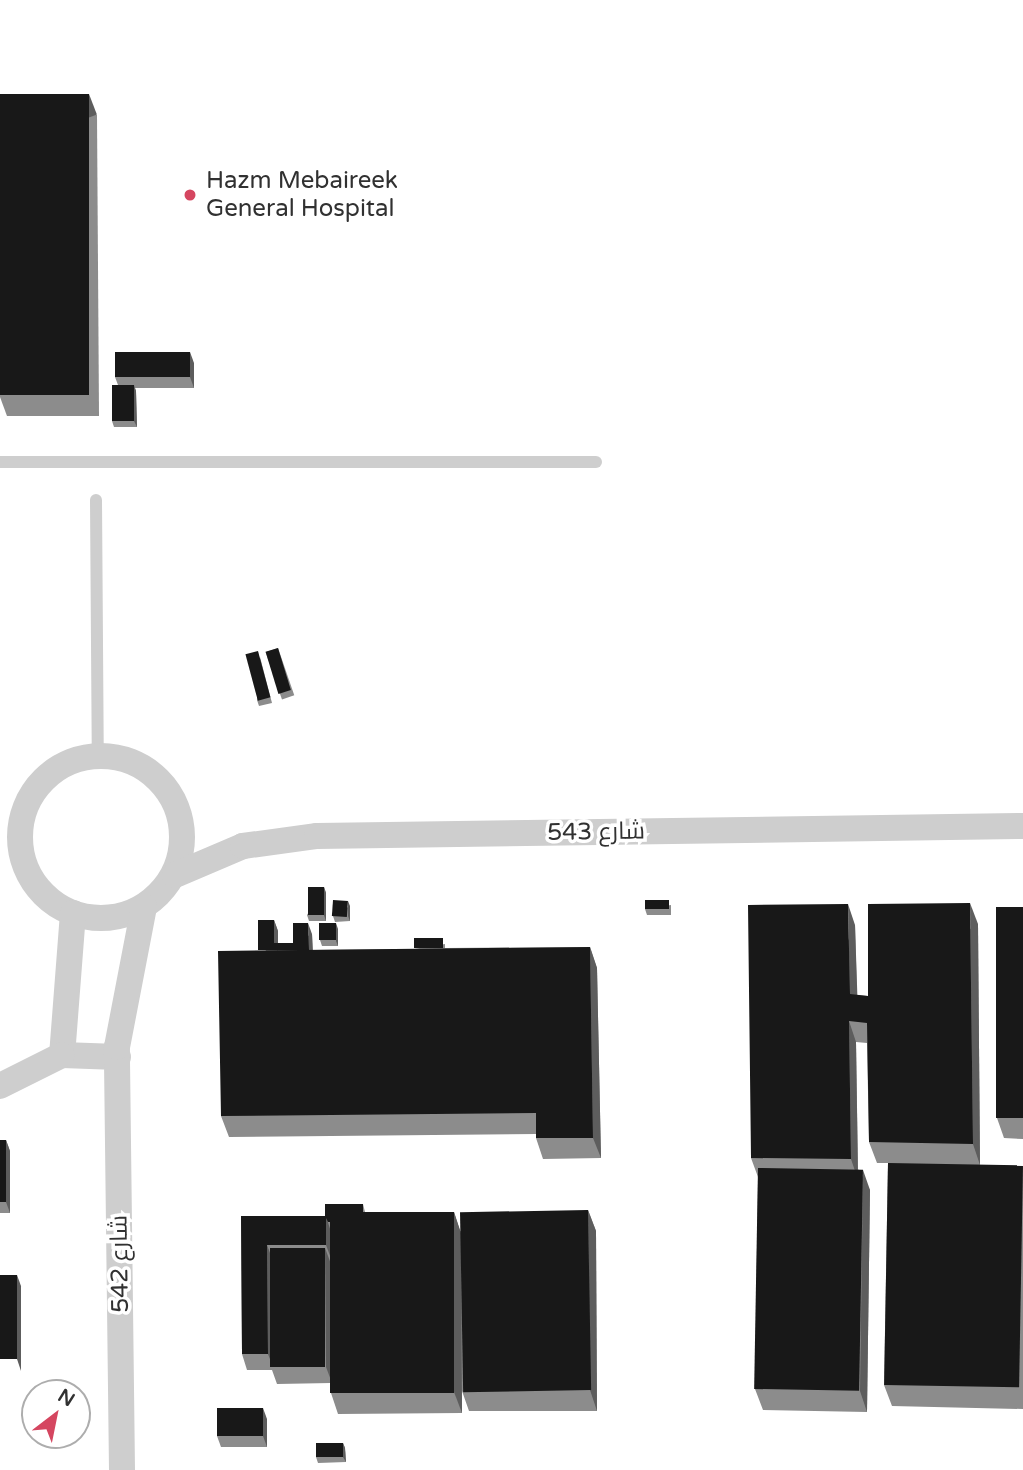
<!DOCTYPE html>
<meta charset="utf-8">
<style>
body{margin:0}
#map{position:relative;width:1023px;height:1470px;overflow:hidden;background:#fff;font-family:"Varela Round",Cairo,sans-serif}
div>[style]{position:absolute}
.lane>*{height:12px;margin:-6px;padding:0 6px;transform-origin:6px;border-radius:6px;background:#cecece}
.street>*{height:26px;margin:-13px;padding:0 13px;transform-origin:13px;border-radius:13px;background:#cecece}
.street>.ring{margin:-13px;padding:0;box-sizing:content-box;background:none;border:26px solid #cecece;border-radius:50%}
.wall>*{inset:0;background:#8c8c8c;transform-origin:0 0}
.shaded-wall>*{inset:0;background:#5d5d5d;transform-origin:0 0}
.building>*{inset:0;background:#181818;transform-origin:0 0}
.dots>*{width:19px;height:19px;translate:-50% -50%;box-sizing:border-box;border:4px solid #fff;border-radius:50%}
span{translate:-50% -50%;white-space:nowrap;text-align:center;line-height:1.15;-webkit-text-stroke:7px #fff;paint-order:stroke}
.poi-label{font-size:24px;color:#313131}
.left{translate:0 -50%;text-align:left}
.street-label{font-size:24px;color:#313131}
.north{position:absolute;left:21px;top:1379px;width:70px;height:70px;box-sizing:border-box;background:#fff;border:2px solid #adadad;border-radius:50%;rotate:32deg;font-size:19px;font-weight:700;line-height:28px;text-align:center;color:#313131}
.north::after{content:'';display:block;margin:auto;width:24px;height:32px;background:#d54660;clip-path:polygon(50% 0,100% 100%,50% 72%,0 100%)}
</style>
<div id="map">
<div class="lane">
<div style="left:0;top:462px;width:596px"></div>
<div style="left:96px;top:500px;width:255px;rotate:89.6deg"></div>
</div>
<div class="street">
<div class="ring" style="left:20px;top:756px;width:136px;height:136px"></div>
<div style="left:175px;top:875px;width:74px;rotate:-23.1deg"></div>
<div style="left:243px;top:846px;width:75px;rotate:-7.7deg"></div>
<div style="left:317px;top:836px;width:706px;rotate:-0.81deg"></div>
<div style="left:73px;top:913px;width:142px;rotate:94.4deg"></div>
<div style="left:62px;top:1055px;width:56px;rotate:2deg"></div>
<div style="left:0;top:1086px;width:69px;rotate:-26.6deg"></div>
<div style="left:122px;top:1470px;width:423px;rotate:-90.7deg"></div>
<div style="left:117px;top:1047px;width:143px;rotate:-79.1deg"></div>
</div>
<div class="wall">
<div style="clip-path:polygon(0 95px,97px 115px,99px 416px,7px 416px,0 397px)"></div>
<div style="clip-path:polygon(194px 363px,194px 388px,135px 388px,136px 391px,137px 427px,114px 427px,112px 421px,118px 385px,115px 377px)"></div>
<div style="left:278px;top:648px;width:50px;height:13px;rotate:71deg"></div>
<div style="clip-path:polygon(260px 657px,272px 703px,259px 706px,257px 700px)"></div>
<div style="clip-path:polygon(324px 887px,326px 893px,326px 921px,309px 921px,307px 915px)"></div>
<div style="clip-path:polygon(671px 905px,671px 915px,647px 915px,645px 909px)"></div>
<div style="clip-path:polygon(350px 906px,350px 921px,335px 922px,333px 916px)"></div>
<div style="clip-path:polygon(1023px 907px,1023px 1139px,1004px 1138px,997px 1118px)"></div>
<div style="clip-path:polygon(274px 920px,278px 931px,278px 943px,293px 943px,312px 934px,313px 950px,414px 949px,445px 944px,445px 948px,590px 947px,597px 968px,601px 1158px,543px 1159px,536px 1138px,536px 1134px,229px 1137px,221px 1116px)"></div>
<div style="clip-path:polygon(978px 924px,980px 1165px,1023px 1166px,1023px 1409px,892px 1406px,884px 1385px,888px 1163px,877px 1163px,869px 1142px,867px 1043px,856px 1042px,858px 1169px,870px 1190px,867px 1412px,763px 1410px,755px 1389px,758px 1177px,751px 1158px,855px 925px,857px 995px,868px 996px)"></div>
<div style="clip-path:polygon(338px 929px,338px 946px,322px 946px,320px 940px)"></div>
<div style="clip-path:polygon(0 1140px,6px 1140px,10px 1151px,10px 1213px,0 1213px)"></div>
<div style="clip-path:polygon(363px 1204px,365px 1212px,454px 1212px,460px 1231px,588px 1210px,596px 1231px,597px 1411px,469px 1411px,462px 1391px,462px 1413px,338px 1414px,331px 1393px,331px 1383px,277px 1384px,272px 1370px,247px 1370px,242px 1354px,241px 1216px,325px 1216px)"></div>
<div style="left:0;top:1275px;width:24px;height:95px;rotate:28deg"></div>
<div style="clip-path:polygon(267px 1419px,267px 1447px,221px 1447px,217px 1436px)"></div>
<div style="clip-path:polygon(343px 1443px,345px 1448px,346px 1462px,318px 1463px,316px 1457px)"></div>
</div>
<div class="shaded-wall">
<div style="left:89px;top:94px;width:22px;height:301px;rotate:69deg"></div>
<div style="clip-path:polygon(190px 352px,194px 363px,194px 388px,190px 377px)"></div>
<div style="clip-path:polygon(134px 385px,136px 391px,137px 427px,134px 421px)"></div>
<div style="clip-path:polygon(324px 887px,326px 893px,326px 921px,324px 915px)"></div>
<div style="clip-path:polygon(348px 901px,350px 906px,350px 921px,348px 916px)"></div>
<div style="clip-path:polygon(970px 903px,978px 924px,980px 1165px,973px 1144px)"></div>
<div style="clip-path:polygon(848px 904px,855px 925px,858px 1015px,850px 994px)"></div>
<div style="clip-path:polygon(274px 920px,278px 931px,278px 952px,274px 943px)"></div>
<div style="clip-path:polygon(308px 923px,312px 934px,313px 963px,309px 952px)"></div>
<div style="clip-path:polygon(336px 923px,338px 929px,338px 946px,336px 941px)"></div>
<div style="clip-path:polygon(590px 947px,597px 968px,601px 1158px,593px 1138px)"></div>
<div style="clip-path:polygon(849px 1021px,856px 1042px,858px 1180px,851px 1159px)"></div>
<div style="clip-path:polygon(6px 1140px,10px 1151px,10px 1213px,6px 1202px)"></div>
<div style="clip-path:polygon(863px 1170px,870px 1190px,867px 1412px,860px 1391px)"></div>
<div style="clip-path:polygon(588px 1210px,596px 1231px,597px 1411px,590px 1390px)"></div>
<div style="clip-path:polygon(454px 1212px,461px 1233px,462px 1413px,454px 1392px)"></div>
<div style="clip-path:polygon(326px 1216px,331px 1232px,332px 1261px,326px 1245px)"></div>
<div style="clip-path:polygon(267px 1245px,273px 1261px,273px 1367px,268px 1354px)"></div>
<div style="clip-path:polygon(325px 1248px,331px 1264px,332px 1383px,326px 1367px)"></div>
<div style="clip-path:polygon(17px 1275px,21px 1286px,21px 1371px,17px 1359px)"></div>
<div style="clip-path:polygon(263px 1408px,267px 1419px,267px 1447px,263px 1436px)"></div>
<div style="clip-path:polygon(343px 1443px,345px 1448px,346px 1462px,343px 1457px)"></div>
</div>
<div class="building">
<div style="left:89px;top:94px;width:301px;height:89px;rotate:90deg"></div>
<div style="left:115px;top:352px;width:75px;height:25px"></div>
<div style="left:112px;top:385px;width:22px;height:36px"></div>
<div style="left:278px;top:648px;width:44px;height:13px;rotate:73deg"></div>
<div style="left:258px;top:651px;width:48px;height:13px;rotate:75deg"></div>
<div style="left:308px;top:887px;width:16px;height:28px"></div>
<div style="left:333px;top:900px;width:15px;height:16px;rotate:4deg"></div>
<div style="left:645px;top:900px;width:24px;height:9px"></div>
<div style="clip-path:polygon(970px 903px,973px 1144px,869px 1142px,867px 1023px,849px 1021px,851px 1159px,751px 1158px,748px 905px,848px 904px,850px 994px,868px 996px,868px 904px)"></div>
<div style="left:996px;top:907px;width:27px;height:211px"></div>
<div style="clip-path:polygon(258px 920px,274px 920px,274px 943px,293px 943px,293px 923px,308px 923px,309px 950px,258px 950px)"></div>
<div style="left:319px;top:923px;width:17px;height:17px"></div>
<div style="left:443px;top:938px;width:10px;height:29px;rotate:90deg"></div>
<div style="clip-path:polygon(590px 947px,593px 1138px,536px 1138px,536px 1113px,221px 1116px,218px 951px)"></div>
<div style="left:0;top:1140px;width:6px;height:62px"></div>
<div style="left:888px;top:1163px;width:135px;height:222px;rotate:1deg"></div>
<div style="left:758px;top:1168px;width:105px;height:221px;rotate:1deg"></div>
<div style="clip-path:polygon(325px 1204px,363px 1204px,363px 1212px,330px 1212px,330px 1222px,328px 1222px,325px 1216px)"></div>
<div style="left:588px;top:1210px;width:180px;height:128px;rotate:89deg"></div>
<div style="left:330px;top:1212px;width:124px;height:181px"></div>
<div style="clip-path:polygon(241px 1216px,326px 1216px,326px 1245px,267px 1245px,268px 1354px,242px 1354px)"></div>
<div style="left:325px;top:1248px;width:119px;height:55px;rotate:90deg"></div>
<div style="left:0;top:1275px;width:17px;height:84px"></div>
<div style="left:217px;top:1408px;width:46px;height:28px"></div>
<div style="left:316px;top:1443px;width:27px;height:14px"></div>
</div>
<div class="dots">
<div style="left:190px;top:195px;background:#d54660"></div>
</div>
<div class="poi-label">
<span class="left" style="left:206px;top:195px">Hazm Mebaireek<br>General Hospital</span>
</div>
<div class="street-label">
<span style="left:596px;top:832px;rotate:-1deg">شارع 543</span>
<span style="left:120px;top:1264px;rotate:-91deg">شارع 542</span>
</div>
<div class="north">N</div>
</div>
